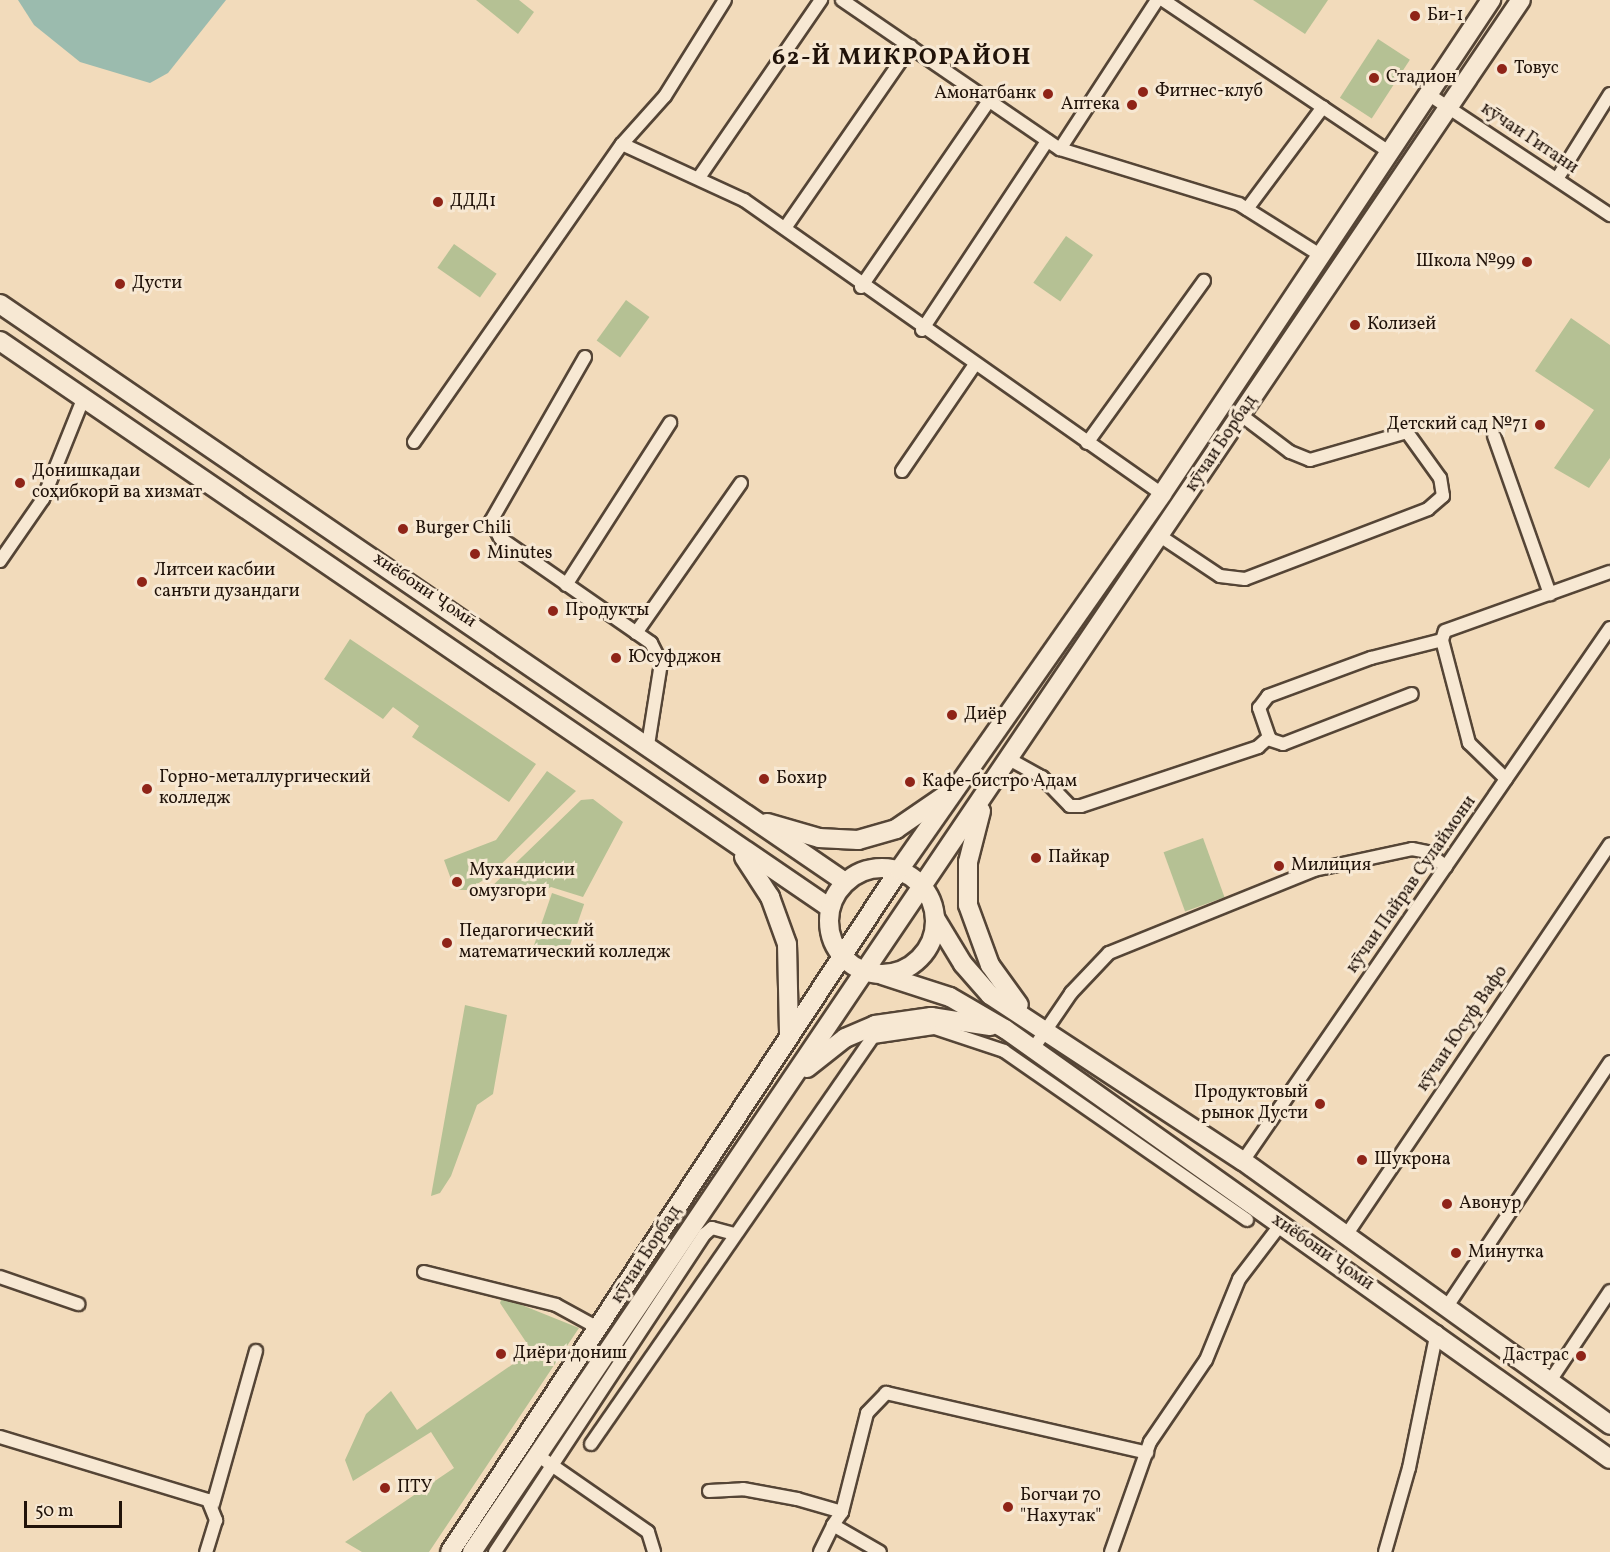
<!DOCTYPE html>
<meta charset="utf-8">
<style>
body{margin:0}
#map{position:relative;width:1610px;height:1552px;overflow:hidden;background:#f2dbbb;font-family:Vollkorn,serif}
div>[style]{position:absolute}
.green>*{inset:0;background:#b5c194;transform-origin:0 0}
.water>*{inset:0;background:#9bbbae}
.roads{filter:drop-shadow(2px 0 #554536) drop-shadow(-2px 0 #554536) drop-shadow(0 2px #554536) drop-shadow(0 -2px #554536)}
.street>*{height:12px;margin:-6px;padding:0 6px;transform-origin:6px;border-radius:6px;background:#f7e8d3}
.secondary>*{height:18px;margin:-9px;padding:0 9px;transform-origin:9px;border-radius:9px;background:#f7e8d3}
.secondary>.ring{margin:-9px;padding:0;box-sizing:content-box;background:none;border:18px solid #f7e8d3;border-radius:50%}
.dots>*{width:16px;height:16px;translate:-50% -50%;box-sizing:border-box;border:3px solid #f7e8d3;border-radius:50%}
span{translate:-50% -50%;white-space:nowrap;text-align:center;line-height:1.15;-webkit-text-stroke:6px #f7e8d3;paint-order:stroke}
.poi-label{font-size:18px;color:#21130a}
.left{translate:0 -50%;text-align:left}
.right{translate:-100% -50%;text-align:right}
.street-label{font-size:18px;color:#21130a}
.district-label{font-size:24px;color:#21130a;font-weight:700;letter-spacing:1.5px}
.scale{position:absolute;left:24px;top:1501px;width:98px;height:27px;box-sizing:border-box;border:3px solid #21130a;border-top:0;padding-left:8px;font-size:18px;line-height:21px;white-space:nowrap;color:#21130a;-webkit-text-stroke:4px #f7e8d3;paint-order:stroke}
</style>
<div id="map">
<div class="green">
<div style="clip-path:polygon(476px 0,519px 0,534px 12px,518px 34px)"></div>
<div style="clip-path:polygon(1253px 0,1328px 0,1305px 34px)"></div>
<div style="left:1378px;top:39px;width:38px;height:70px;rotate:33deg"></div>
<div style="left:1066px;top:236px;width:33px;height:57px;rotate:35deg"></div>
<div style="left:454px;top:244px;width:52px;height:29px;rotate:35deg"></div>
<div style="left:626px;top:300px;width:29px;height:50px;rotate:36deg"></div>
<div style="clip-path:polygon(1571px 318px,1610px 345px,1610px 458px,1589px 488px,1554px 468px,1594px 410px,1535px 371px)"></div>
<div style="clip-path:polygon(350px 639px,536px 764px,509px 802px,412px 737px,419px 726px,393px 707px,383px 719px,324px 679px)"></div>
<div style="clip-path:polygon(547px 771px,576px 791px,487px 878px,467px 890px,455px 890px,444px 860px,496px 840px)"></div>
<div style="clip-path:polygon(593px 799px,623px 822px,583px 897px,551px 887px,532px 898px,489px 889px,581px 800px)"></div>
<div style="left:1203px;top:838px;width:63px;height:42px;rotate:70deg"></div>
<div style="left:552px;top:893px;width:34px;height:59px;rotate:19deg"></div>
<div style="clip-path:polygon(465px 1005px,507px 1015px,493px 1094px,477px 1105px,451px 1176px,440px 1193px,431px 1196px)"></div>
<div style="clip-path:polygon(502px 1297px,579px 1328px,429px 1552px,362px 1552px,345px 1542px,454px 1468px,431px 1432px,353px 1481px,345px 1460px,366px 1414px,391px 1391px,417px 1430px,532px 1351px,500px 1303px)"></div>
</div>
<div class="water">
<div style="clip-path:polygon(18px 0,226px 0,168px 73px,150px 83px,80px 62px,34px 25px)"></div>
</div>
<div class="roads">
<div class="street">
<div style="left:842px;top:0;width:264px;rotate:34.4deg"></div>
<div style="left:1060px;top:149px;width:187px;rotate:17.1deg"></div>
<div style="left:1239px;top:204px;width:99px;rotate:32.2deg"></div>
<div style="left:1163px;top:0;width:275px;rotate:33.9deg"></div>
<div style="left:1428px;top:94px;width:219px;rotate:33.6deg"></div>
<div style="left:622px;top:144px;width:134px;rotate:24.7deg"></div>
<div style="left:744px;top:200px;width:511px;rotate:35.12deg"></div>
<div style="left:1060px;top:149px;width:178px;rotate:-56.9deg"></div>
<div style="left:700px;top:176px;width:214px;rotate:-55.5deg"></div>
<div style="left:1557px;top:179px;width:100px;rotate:-58.1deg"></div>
<div style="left:1247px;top:209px;width:127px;rotate:-53.3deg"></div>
<div style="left:785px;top:228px;width:221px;rotate:-55.3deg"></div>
<div style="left:861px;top:287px;width:226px;rotate:-55.5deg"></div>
<div style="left:922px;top:330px;width:227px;rotate:-56.5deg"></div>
<div style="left:585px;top:357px;width:189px;rotate:119.8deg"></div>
<div style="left:491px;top:521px;width:19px;rotate:62deg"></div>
<div style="left:500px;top:538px;width:184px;rotate:34.8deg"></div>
<div style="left:651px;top:643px;width:22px;rotate:63deg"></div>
<div style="left:661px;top:663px;width:83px;rotate:99deg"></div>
<div style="left:1494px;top:436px;width:168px;rotate:70.5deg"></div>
<div style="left:414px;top:442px;width:363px;rotate:-55.1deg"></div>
<div style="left:622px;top:144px;width:64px;rotate:-48.1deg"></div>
<div style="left:665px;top:96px;width:113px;rotate:-58deg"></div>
<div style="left:1087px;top:443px;width:200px;rotate:-54.2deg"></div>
<div style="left:902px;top:471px;width:127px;rotate:-55.6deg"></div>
<div style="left:1160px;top:536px;width:72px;rotate:33.7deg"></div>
<div style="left:1220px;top:576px;width:25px;rotate:7deg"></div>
<div style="left:1245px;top:579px;width:196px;rotate:-20.9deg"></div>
<div style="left:1428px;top:509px;width:20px;rotate:-41deg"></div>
<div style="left:1443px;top:496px;width:18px;rotate:-99deg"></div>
<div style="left:1440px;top:478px;width:57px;rotate:-125.7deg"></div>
<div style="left:1407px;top:432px;width:101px;rotate:163.9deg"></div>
<div style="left:1310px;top:460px;width:22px;rotate:-158deg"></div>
<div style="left:1290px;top:452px;width:61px;rotate:-142.9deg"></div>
<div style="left:0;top:561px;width:75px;rotate:-55.3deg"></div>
<div style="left:43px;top:499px;width:105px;rotate:-68.1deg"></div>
<div style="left:566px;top:585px;width:193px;rotate:-57.3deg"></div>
<div style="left:636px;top:633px;width:183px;rotate:-55deg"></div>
<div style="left:1268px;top:739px;width:16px;rotate:18deg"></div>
<div style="left:1283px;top:744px;width:138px;rotate:-21.2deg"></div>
<div style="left:1009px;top:759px;width:38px;rotate:29deg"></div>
<div style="left:1042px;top:777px;width:40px;rotate:46deg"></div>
<div style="left:1070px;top:806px;width:11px"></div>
<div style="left:1081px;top:806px;width:187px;rotate:-18.4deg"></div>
<div style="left:1258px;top:747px;width:15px;rotate:-42deg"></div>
<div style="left:1269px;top:737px;width:31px;rotate:-109deg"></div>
<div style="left:1259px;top:708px;width:15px;rotate:-53deg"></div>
<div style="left:1268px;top:696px;width:110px;rotate:-20.3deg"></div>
<div style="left:1371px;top:658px;width:73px;rotate:-14.2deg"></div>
<div style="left:1506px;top:779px;width:52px;rotate:-135.8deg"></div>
<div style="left:1469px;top:743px;width:106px;rotate:-104.7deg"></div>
<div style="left:1442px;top:640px;width:9px;rotate:-72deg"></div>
<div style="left:1445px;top:631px;width:175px;rotate:-19.7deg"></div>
<div style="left:1033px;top:1049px;width:68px;rotate:-55.8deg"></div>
<div style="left:1071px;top:993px;width:55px;rotate:-46.5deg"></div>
<div style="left:1109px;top:953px;width:221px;rotate:-22deg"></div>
<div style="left:1314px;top:870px;width:100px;rotate:-12.1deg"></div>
<div style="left:1412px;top:849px;width:15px;rotate:11deg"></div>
<div style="left:1427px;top:852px;width:24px;rotate:38deg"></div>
<div style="left:1243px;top:1161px;width:647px;rotate:-55.45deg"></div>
<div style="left:1347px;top:1234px;width:470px;rotate:-56deg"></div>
<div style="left:424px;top:1272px;width:136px;rotate:14deg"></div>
<div style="left:556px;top:1305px;width:50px;rotate:28.6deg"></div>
<div style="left:0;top:1277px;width:83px;rotate:19.1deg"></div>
<div style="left:1448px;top:1305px;width:292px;rotate:-56.3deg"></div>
<div style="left:1550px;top:1381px;width:108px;rotate:-56.3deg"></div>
<div style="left:0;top:1437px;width:217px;rotate:16.9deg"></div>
<div style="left:208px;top:1500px;width:22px;rotate:68deg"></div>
<div style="left:216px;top:1520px;width:34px;rotate:107deg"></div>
<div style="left:591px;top:1444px;width:495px;rotate:-55.3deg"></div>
<div style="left:873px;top:1037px;width:63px;rotate:-8.3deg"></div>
<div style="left:935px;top:1028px;width:73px;rotate:18.4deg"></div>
<div style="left:1004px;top:1051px;width:296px;rotate:34.8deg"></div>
<div style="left:543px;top:1459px;width:128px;rotate:34.8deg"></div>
<div style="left:648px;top:1532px;width:21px;rotate:73deg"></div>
<div style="left:709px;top:1491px;width:34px;rotate:-3deg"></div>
<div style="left:743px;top:1489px;width:55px;rotate:10.5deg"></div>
<div style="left:797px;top:1499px;width:47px;rotate:16.1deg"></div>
<div style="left:842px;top:1512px;width:16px;rotate:125deg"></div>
<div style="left:213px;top:1504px;width:159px;rotate:-74.3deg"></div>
<div style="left:842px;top:1512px;width:102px;rotate:-75.8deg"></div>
<div style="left:867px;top:1413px;width:28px;rotate:-46deg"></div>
<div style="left:886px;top:1393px;width:268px;rotate:12.9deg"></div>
<div style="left:495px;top:1552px;width:381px;rotate:-56.6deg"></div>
<div style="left:705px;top:1234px;width:9px;rotate:-41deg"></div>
<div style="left:712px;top:1228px;width:24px;rotate:15deg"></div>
<div style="left:820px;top:1552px;width:30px;rotate:-64deg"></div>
<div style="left:833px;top:1525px;width:54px;rotate:29.9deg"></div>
<div style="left:1111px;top:1552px;width:117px;rotate:-70.5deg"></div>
<div style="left:1150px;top:1442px;width:99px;rotate:-55.7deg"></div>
<div style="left:1206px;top:1360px;width:87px;rotate:-67.8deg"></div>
<div style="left:1239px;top:1279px;width:69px;rotate:-52.6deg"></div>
<div style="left:1385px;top:1552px;width:87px;rotate:-74.1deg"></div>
<div style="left:1409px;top:1468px;width:139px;rotate:-78.4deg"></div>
</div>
<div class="secondary">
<div style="left:0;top:304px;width:1024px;rotate:34.37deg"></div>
<div style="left:0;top:341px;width:1005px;rotate:34.34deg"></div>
<div style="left:981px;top:811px;width:53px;rotate:104.3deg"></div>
<div style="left:968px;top:862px;width:43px;rotate:90deg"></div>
<div style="left:968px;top:905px;width:64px;rotate:69.9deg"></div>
<div style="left:990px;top:965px;width:49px;rotate:54.1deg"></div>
<div style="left:767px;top:823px;width:54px;rotate:16.1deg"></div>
<div style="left:819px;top:838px;width:39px;rotate:3deg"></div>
<div style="left:858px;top:840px;width:40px;rotate:-16deg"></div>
<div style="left:896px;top:829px;width:58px;rotate:-34.5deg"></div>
<div style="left:744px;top:857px;width:48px;rotate:57deg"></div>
<div style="left:770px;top:897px;width:50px;rotate:70.1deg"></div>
<div style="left:787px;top:944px;width:90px;rotate:88.7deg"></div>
<div class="ring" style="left:829px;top:868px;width:88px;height:88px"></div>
<div style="left:935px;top:918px;width:54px;rotate:58.7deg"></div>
<div style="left:963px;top:964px;width:41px;rotate:48.9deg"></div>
<div style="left:990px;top:995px;width:303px;rotate:33.3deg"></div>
<div style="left:1243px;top:1161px;width:452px;rotate:35.7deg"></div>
<div style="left:882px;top:975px;width:71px;rotate:17.9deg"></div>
<div style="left:950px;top:997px;width:64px;rotate:30.2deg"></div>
<div style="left:1005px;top:1029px;width:742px;rotate:35.4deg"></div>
<div style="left:807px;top:1068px;width:48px;rotate:-38.3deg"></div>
<div style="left:845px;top:1038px;width:33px;rotate:-23deg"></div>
<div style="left:875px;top:1025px;width:57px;rotate:-8.1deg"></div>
<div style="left:931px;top:1017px;width:60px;rotate:8.7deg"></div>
<div style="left:450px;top:1552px;width:817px;rotate:-56.64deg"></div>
<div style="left:899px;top:870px;width:459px;rotate:-55deg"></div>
<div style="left:1162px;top:494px;width:594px;rotate:-56.34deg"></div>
<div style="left:472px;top:1552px;width:1873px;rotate:-55.95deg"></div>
</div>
</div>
<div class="dots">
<div style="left:1415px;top:16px;background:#8f2418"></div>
<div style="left:1502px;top:69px;background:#8f2418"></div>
<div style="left:1374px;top:78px;background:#8f2418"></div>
<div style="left:1143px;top:92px;background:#8f2418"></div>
<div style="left:1048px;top:94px;background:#8f2418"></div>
<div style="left:1132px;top:105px;background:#8f2418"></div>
<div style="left:438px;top:202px;background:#8f2418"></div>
<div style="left:1527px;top:262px;background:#8f2418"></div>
<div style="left:120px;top:284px;background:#8f2418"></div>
<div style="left:1355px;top:325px;background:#8f2418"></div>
<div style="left:1540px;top:425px;background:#8f2418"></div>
<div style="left:20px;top:483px;background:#8f2418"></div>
<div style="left:403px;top:529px;background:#8f2418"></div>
<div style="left:475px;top:554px;background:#8f2418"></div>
<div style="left:142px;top:582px;background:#8f2418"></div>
<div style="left:553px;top:611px;background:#8f2418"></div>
<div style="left:616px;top:658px;background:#8f2418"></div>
<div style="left:952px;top:715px;background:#8f2418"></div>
<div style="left:764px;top:779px;background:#8f2418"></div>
<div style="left:910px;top:782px;background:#8f2418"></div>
<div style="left:147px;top:789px;background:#8f2418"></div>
<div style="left:1036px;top:858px;background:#8f2418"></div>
<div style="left:1279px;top:866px;background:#8f2418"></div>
<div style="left:457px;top:882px;background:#8f2418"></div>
<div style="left:447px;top:943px;background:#8f2418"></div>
<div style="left:1320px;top:1104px;background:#8f2418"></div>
<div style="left:1362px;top:1160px;background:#8f2418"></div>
<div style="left:1447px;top:1204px;background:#8f2418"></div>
<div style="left:1456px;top:1253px;background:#8f2418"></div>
<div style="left:501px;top:1354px;background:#8f2418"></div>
<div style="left:1581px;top:1356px;background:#8f2418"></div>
<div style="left:385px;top:1488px;background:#8f2418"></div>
<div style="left:1008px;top:1507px;background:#8f2418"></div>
</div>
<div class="poi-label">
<span class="left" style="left:1427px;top:16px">Би-1</span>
<span class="left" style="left:1514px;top:69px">Товус</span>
<span class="left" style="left:1386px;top:78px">Стадион</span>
<span class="left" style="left:1155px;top:92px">Фитнес-клуб</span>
<span class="right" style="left:1036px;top:94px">Амонатбанк</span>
<span class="right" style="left:1120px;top:105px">Аптека</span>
<span class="left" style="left:450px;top:202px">ДДД1</span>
<span class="right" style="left:1515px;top:262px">Школа №99</span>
<span class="left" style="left:132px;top:284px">Дусти</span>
<span class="left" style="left:1367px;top:325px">Колизей</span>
<span class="right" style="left:1528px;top:425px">Детский сад №71</span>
<span class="left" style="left:32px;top:483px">Донишкадаи<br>соҳибкорӣ ва хизмат</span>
<span class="left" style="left:415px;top:529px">Burger Chili</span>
<span class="left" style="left:487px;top:554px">Minutes</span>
<span class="left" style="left:154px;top:582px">Литсеи касбии<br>санъти дузандаги</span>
<span class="left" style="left:565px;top:611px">Продукты</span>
<span class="left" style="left:628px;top:658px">Юсуфджон</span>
<span class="left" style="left:964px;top:715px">Диëр</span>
<span class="left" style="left:159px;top:789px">Горно-металлургический<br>колледж</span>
<span class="left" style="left:776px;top:779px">Бохир</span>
<span class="left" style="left:922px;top:782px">Кафе-бистро Адам</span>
<span class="left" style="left:1048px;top:858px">Пайкар</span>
<span class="left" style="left:1291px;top:866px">Милиция</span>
<span class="left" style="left:469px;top:882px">Мухандисии<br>омузгори</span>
<span class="left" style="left:459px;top:943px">Педагогический<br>математический колледж</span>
<span class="right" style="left:1308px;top:1104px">Продуктовый<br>рынок Дусти</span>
<span class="left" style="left:1374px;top:1160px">Шукрона</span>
<span class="left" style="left:1459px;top:1204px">Авонур</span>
<span class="left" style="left:1468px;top:1253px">Минутка</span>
<span class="left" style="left:513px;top:1354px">Диёри дониш</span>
<span class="right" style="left:1569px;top:1356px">Дастрас</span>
<span class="left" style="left:397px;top:1488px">ПТУ</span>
<span class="left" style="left:1020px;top:1507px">Богчаи 70<br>"Нахутак"</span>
</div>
<div class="street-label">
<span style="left:1529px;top:139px;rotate:34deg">кӯчаи Гитани</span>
<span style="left:1222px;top:444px;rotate:-56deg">кӯчаи Борбад</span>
<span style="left:424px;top:591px;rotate:34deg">хиёбони Ҷомӣ</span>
<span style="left:1412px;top:885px;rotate:-55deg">кӯчаи Пайрав Сулаймони</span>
<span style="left:1463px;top:1029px;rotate:-56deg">кӯчаи Юсуф Вафо</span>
<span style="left:1322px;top:1253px;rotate:35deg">хиёбони Ҷомӣ</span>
<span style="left:647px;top:1255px;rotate:-57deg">кӯчаи Борбад</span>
</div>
<div class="district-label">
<span style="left:902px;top:59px">62-Й МИКРОРАЙОН</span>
</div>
<div class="scale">50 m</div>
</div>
